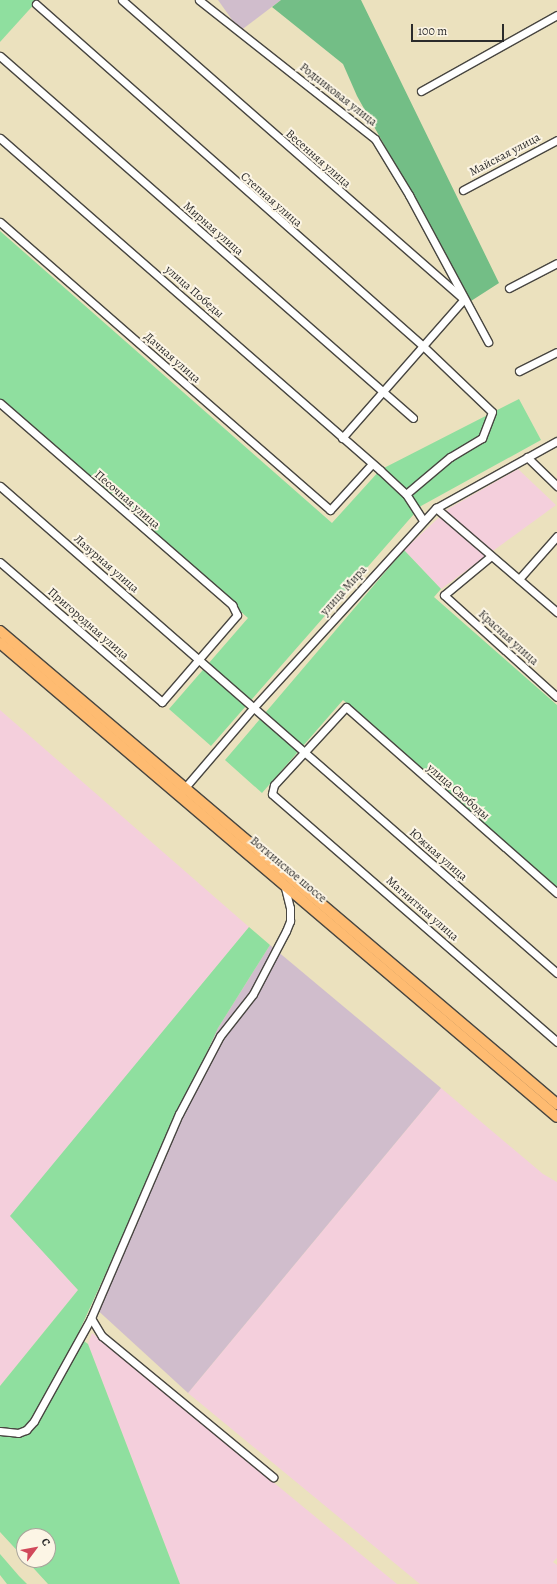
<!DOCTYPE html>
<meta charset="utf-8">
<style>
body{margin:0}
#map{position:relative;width:557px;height:1584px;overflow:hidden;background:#ebe1be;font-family:Alegreya,serif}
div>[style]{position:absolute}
.built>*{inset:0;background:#f4cfdc}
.industrial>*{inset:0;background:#d0bdcc}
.green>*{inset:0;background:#8fdf9f}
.forest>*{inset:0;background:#73be86}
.roads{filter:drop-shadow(1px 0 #484641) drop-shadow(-1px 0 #484641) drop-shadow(0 1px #484641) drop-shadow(0 -1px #484641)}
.street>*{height:7px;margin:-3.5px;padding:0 3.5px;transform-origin:3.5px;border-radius:3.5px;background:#fff}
.primary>*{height:10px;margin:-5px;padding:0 5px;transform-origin:5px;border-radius:5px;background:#febb71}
span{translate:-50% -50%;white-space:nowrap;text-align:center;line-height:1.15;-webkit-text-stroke:4px #fcf5e5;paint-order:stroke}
.street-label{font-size:12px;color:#2b2b2b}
.north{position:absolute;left:16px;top:1528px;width:40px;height:40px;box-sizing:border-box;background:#fcf5e5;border:1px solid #a8a49b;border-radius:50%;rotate:58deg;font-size:11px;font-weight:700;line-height:16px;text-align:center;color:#2b2b2b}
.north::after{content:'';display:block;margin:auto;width:14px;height:18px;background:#d1495b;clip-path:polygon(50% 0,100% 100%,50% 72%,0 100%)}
.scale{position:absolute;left:411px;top:24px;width:93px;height:18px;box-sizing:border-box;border:2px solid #2b2b2b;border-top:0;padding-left:5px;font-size:12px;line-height:14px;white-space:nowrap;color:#2b2b2b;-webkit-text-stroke:3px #fcf5e5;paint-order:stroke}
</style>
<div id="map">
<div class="built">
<div style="clip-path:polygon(518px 469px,556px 505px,441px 589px,404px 550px,448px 509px)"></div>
<div style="clip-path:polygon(0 710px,249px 927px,11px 1216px,78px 1290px,0 1386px)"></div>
<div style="clip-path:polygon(441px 1088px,543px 1174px,557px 1182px,557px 1558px,553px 1562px,557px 1565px,557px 1584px,420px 1584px,188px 1393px)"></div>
<div style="clip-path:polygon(92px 1333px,397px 1584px,180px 1584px,88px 1344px)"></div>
</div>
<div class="industrial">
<div style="clip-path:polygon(218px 0,281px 0,240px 31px)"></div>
<div style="clip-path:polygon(270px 945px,441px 1088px,188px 1393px,93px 1306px,218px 1028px)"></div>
</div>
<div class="green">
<div style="clip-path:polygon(0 0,38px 0,0 42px)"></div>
<div style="clip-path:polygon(0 231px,332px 523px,380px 470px,519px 399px,541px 440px,421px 506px,211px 746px,169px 709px,248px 618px,0 401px)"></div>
<div style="clip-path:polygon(404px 550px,441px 589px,434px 597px,557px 705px,557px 887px,343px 700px,262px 793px,225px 760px)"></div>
<div style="clip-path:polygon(249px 927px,270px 945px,218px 1028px,77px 1336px,88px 1344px,180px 1584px,48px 1584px,26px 1560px,48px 1560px,48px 1536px,24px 1536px,24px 1558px,0 1532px,0 1386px,78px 1290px,10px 1216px)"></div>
<div style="clip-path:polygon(0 1554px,19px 1576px,27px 1584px,7px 1584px,0 1575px)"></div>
</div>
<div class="forest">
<div style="clip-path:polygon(281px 0,361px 0,499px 283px,471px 301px,357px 96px,343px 64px,272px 7px)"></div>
</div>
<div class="roads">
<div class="street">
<div style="left:122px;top:0;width:451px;rotate:41.2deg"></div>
<div style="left:199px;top:0;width:224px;rotate:38.3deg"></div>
<div style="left:375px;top:139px;width:66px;rotate:58.7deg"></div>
<div style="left:409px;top:195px;width:167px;rotate:61.7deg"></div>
<div style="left:36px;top:4px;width:516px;rotate:41.47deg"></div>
<div style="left:423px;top:346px;width:95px;rotate:43.7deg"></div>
<div style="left:492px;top:412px;width:28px;rotate:111deg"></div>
<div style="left:482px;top:438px;width:37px;rotate:149deg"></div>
<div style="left:450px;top:457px;width:57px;rotate:139.9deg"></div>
<div style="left:0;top:56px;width:549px;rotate:41.23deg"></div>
<div style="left:421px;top:91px;width:156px;rotate:-29.2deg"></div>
<div style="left:0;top:138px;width:505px;rotate:41.14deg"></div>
<div style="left:380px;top:470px;width:35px;rotate:43deg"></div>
<div style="left:406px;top:494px;width:31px;rotate:57deg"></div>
<div style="left:463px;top:190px;width:106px;rotate:-28deg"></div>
<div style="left:0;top:222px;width:438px;rotate:41.1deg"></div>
<div style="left:330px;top:510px;width:62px;rotate:-47.6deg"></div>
<div style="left:509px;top:288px;width:54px;rotate:-27.5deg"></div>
<div style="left:519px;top:371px;width:42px;rotate:-26.6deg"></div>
<div style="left:0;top:403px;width:308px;rotate:41deg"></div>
<div style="left:232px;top:605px;width:11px;rotate:63deg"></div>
<div style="left:237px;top:615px;width:115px;rotate:130.8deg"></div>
<div style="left:162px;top:702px;width:214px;rotate:-139.2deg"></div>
<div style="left:342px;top:438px;width:185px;rotate:-48.7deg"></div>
<div style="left:527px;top:457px;width:42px;rotate:44deg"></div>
<div style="left:0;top:486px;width:740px;rotate:41.16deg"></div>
<div style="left:436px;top:508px;width:160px;rotate:40.7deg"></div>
<div style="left:491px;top:556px;width:61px;rotate:140.3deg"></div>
<div style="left:444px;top:595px;width:152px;rotate:42.1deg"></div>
<div style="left:519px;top:579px;width:57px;rotate:-48.5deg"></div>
<div style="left:182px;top:791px;width:111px;rotate:-49.4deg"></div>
<div style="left:254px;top:707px;width:270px;rotate:-47.6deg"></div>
<div style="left:436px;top:508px;width:138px;rotate:-29deg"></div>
<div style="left:557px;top:893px;width:281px;rotate:-138.6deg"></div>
<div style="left:346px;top:707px;width:106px;rotate:132.7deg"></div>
<div style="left:274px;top:785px;width:9px;rotate:103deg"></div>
<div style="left:272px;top:794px;width:378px;rotate:41deg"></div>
<div style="left:91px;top:1318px;width:21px;rotate:59deg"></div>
<div style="left:102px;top:1336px;width:222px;rotate:39.5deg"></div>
<div style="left:0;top:1431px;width:18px;rotate:6deg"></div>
<div style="left:18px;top:1433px;width:9px;rotate:-21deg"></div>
<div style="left:26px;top:1430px;width:12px;rotate:-48deg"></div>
<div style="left:34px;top:1421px;width:118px;rotate:-61deg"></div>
<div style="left:91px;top:1318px;width:222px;rotate:-66.7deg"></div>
<div style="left:179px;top:1114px;width:88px;rotate:-62.3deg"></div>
<div style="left:220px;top:1036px;width:53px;rotate:-51.8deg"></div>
<div style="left:253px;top:994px;width:71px;rotate:-62.4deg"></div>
<div style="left:286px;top:931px;width:11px;rotate:-68deg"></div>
<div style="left:290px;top:921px;width:13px;rotate:-90deg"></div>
<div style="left:290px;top:908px;width:25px;rotate:-104deg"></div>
</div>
<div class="primary">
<div style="left:0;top:631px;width:731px;rotate:40.34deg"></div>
<div style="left:0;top:643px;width:731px;rotate:40.4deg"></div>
</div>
</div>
<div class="street-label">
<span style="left:338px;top:95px;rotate:38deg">Родниковая улица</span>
<span style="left:505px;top:155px;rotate:-28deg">Майская улица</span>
<span style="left:318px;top:159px;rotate:41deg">Весенняя улица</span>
<span style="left:271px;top:200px;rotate:41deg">Степная улица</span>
<span style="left:213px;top:229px;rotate:41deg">Мирная улица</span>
<span style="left:194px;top:292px;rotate:41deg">улица Победы</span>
<span style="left:172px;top:358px;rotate:41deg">Дачная улица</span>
<span style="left:127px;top:500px;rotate:41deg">Песочная улица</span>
<span style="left:106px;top:564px;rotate:41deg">Лазурная улица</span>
<span style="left:344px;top:591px;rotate:-48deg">улица Мира</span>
<span style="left:88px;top:624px;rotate:41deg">Пригородная улица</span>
<span style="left:508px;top:638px;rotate:42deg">Красная улица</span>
<span style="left:458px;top:792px;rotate:41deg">улица Свободы</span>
<span style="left:438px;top:855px;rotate:41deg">Южная улица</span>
<span style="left:288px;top:870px;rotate:40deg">Воткинское шоссе</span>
<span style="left:422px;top:909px;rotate:41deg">Магнитная улица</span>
</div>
<div class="north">С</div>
<div class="scale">100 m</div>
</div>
